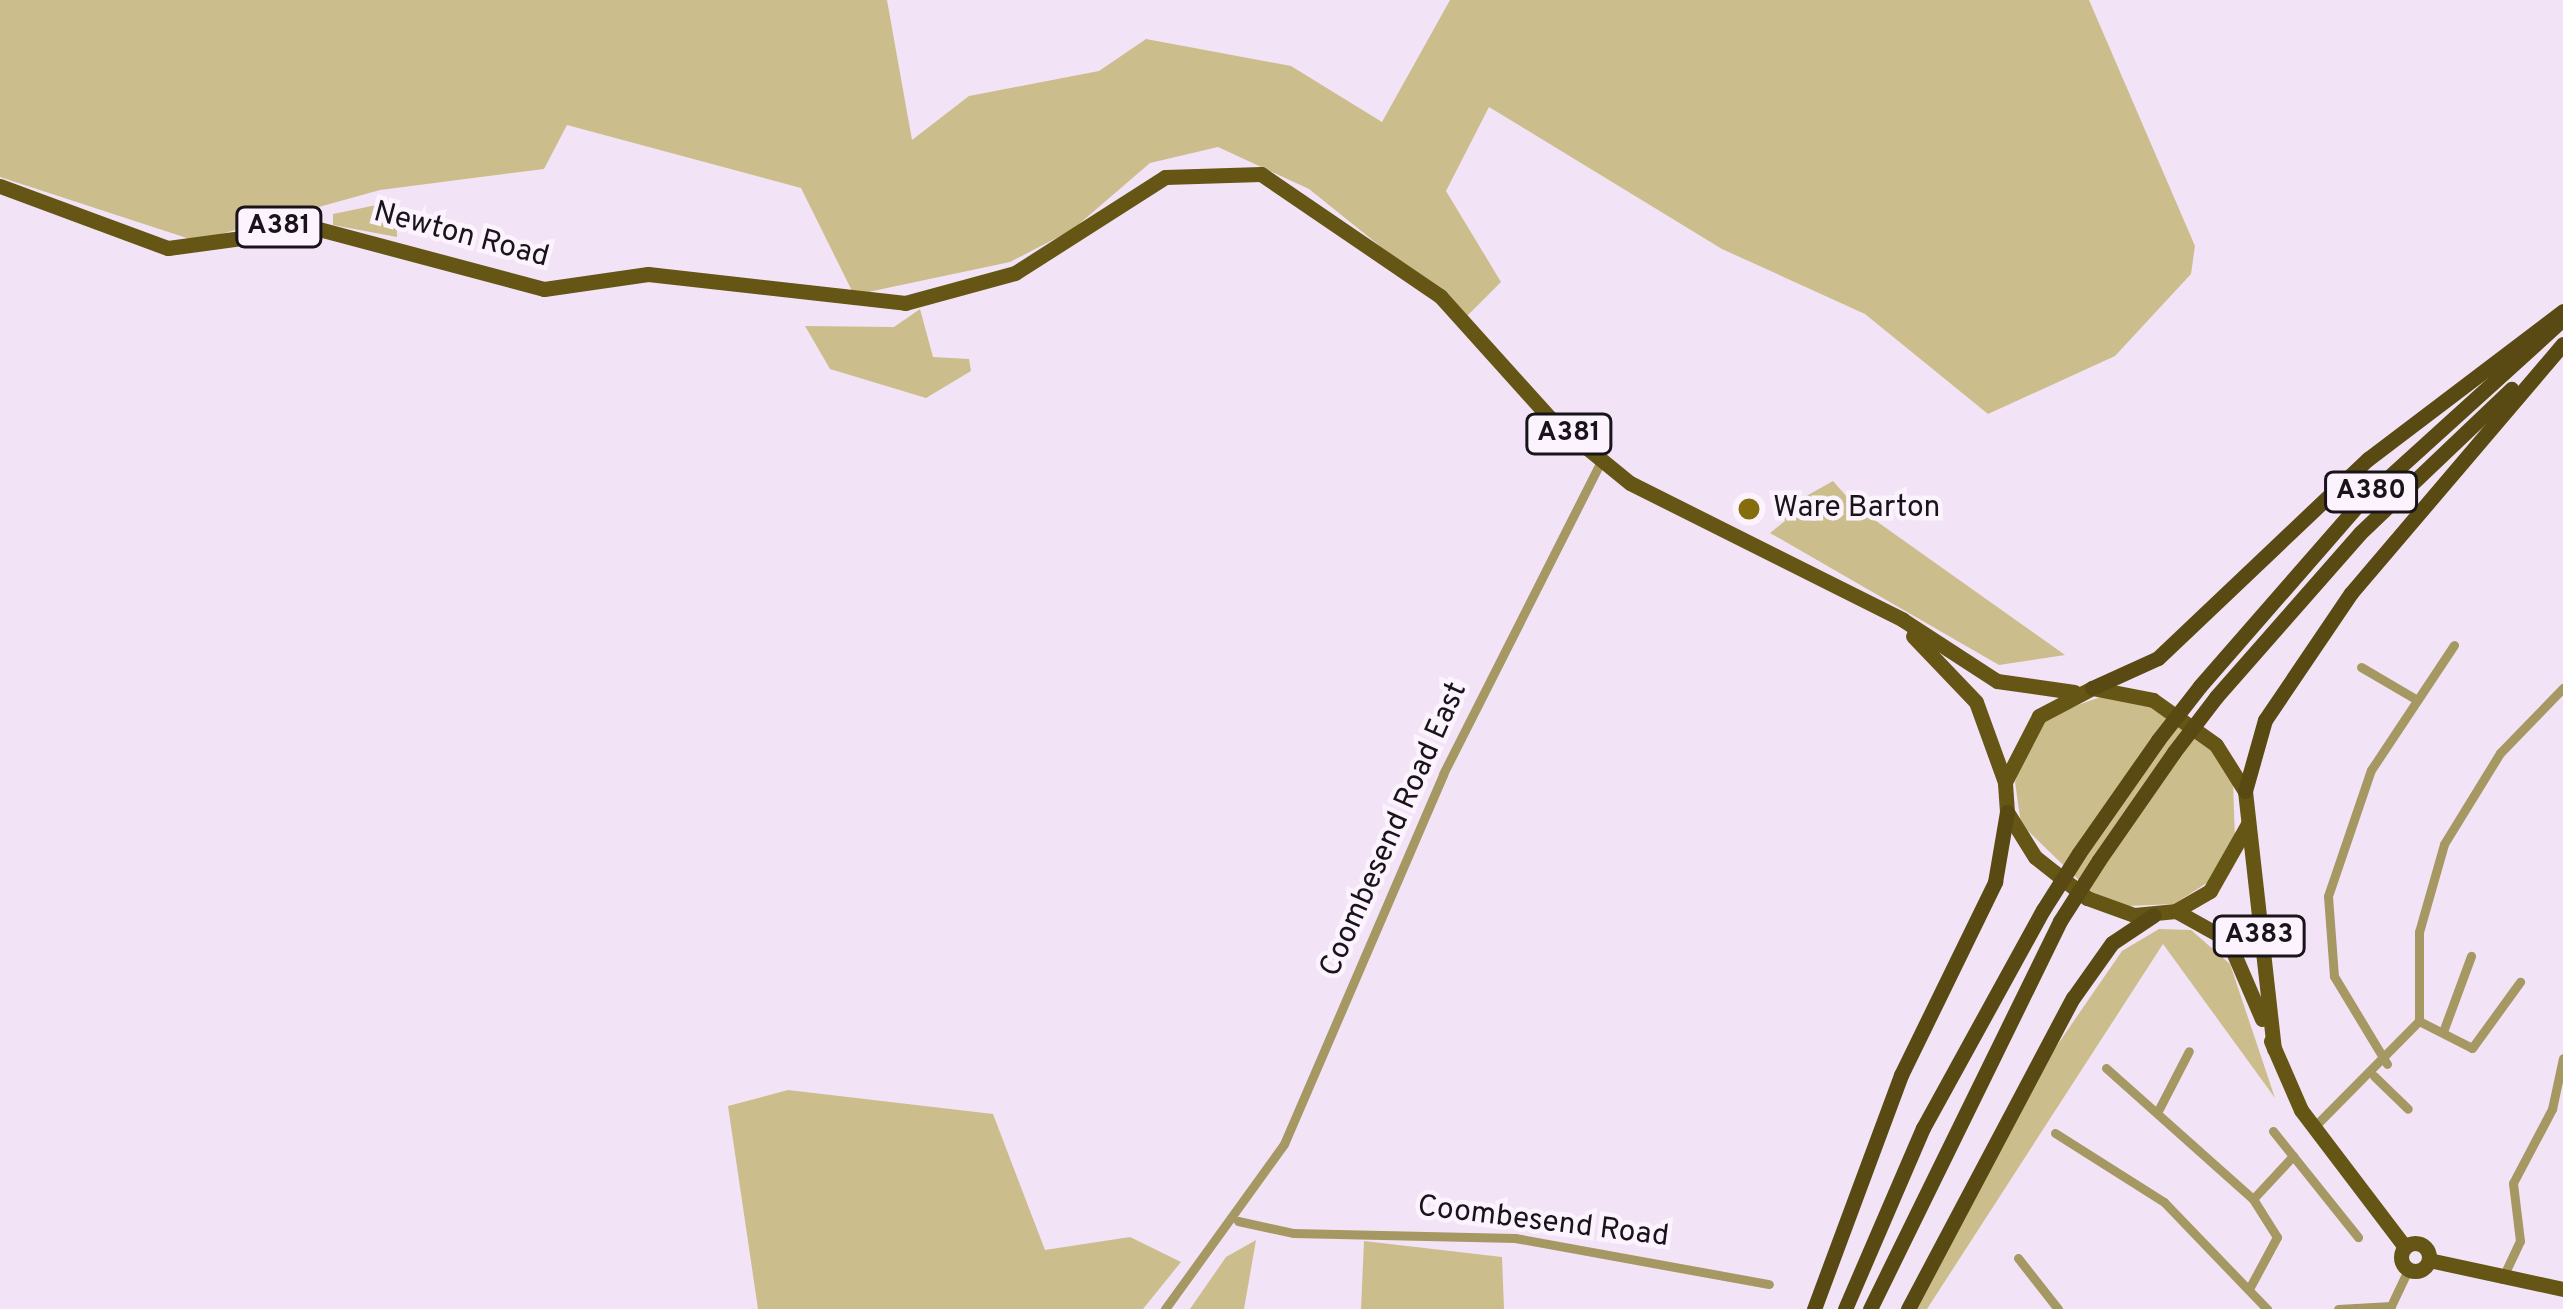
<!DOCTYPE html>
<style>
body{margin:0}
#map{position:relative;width:2563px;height:1309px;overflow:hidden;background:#f2e4f6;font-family:Overpass,sans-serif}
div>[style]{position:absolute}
.green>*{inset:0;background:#cbbe8c}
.minor>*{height:9px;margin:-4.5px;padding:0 4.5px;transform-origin:4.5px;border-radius:4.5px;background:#a69863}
.primary>*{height:15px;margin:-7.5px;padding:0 7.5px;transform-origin:7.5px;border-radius:7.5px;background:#655615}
.primary>.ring{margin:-7.5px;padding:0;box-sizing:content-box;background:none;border:15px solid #655615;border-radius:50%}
.trunk>*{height:15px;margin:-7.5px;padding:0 7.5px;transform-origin:7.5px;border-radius:7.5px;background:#584a12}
.trunk-bridge>*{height:15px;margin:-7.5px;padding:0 7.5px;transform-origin:7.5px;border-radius:7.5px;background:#584a12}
.dots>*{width:33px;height:33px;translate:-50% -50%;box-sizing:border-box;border:6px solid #fcf3fe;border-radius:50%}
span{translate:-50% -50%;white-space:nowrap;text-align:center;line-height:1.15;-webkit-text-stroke:9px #fcf3fe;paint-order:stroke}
.shield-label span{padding:3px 9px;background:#fcf3fe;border:3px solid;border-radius:9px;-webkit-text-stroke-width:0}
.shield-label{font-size:27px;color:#18141a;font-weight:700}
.street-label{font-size:30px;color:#18141a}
.poi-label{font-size:30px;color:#18141a}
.left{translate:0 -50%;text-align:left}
</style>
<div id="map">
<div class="green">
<div style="clip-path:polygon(0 0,887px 0,912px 140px,969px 96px,1099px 71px,1146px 39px,1291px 66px,1382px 122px,1450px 0,2089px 0,2195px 246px,2191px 274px,2115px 356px,1988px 414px,1865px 314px,1722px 249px,1489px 107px,1446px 191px,1501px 282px,1467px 316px,1309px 189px,1218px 147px,1150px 163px,1072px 230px,1010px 262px,854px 295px,801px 188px,567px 125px,544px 169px,380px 190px,196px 241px,0 177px)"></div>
<div style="clip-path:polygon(396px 201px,397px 237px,333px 225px,333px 214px)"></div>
<div style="clip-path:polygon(920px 309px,933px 357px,969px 359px,971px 371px,926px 398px,830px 369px,805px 326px,894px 327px)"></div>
<div style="clip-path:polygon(1833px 481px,1855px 506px,2065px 655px,1999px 665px,1770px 533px,1785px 521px,1778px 512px)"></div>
<div style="clip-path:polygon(2106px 695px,2152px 706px,2217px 755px,2233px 783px,2235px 839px,2210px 881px,2174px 904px,2128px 906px,2091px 892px,2021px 824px,2015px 782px,2031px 736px,2050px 715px)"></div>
<div style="clip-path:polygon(2159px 929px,2191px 930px,2230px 964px,2275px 1098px,2163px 944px,1927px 1309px,1914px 1309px,2038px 1073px,2122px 951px)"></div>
<div style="clip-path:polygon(788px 1090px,993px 1114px,1045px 1250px,1130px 1237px,1181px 1262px,1143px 1309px,758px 1309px,728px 1106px)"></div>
<div style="clip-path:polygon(1256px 1240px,1244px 1309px,1190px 1309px,1226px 1257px)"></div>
<div style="clip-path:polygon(1364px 1241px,1502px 1257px,1504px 1309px,1361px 1309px)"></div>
</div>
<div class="minor">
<div style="left:2361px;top:667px;width:61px;rotate:30.3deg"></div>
<div style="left:2419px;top:1021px;width:59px;rotate:27deg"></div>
<div style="left:2472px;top:1048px;width:82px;rotate:-54deg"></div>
<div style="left:2444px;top:1029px;width:78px;rotate:-69.7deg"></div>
<div style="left:2387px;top:1064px;width:103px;rotate:-121.1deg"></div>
<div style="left:2334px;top:976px;width:80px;rotate:-94.3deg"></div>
<div style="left:2328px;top:896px;width:133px;rotate:-71.2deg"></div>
<div style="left:2371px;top:770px;width:150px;rotate:-56.4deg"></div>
<div style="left:2106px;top:1068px;width:197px;rotate:41.7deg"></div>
<div style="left:2253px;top:1199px;width:45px;rotate:57.7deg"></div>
<div style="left:2277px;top:1237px;width:59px;rotate:118.3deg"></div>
<div style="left:2374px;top:1076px;width:47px;rotate:44.1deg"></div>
<div style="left:2159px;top:1109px;width:65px;rotate:-62.7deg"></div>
<div style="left:2313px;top:1128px;width:151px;rotate:-45.3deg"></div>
<div style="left:2419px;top:1021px;width:89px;rotate:-90deg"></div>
<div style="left:2419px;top:932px;width:91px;rotate:-74.1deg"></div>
<div style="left:2444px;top:844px;width:107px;rotate:-58.4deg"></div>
<div style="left:2500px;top:753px;width:91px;rotate:-45.9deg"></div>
<div style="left:2273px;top:1131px;width:136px;rotate:51.3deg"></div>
<div style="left:2055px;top:1133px;width:129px;rotate:32.3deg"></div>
<div style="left:2164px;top:1202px;width:149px;rotate:46.1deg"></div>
<div style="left:2253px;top:1199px;width:59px;rotate:-47.1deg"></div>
<div style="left:1238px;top:1221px;width:56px;rotate:12.3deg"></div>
<div style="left:1293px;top:1233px;width:222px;rotate:1.3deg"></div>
<div style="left:1515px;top:1238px;width:258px;rotate:10.3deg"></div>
<div style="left:2018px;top:1258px;width:65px;rotate:51.9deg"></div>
<div style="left:2502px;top:1279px;width:42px;rotate:-64.7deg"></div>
<div style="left:2520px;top:1241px;width:58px;rotate:-96.9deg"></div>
<div style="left:2513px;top:1183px;width:84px;rotate:-62.2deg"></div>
<div style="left:2552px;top:1109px;width:52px;rotate:-77.8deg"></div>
<div style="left:2390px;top:1308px;width:42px;rotate:-64.7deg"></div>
<div style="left:1165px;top:1309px;width:203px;rotate:-54.2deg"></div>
<div style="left:1284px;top:1144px;width:403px;rotate:-66.7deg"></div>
<div style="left:1443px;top:774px;width:351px;rotate:-63.2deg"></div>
<div style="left:2338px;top:1309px;width:53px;rotate:-3.2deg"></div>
</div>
<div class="primary">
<div style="left:0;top:186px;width:179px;rotate:20.3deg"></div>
<div style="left:168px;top:248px;width:148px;rotate:-7.7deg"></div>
<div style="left:315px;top:228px;width:237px;rotate:14.9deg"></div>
<div style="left:544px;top:289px;width:105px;rotate:-8.2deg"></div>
<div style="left:648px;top:274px;width:259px;rotate:6.4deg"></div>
<div style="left:905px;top:303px;width:114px;rotate:-15.3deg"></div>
<div style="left:1015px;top:273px;width:178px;rotate:-32.6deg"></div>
<div style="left:1165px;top:177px;width:96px;rotate:-1.8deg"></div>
<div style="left:1261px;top:174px;width:217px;rotate:34.3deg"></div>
<div style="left:1440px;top:296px;width:163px;rotate:48deg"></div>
<div style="left:1549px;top:417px;width:104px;rotate:39.2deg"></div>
<div style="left:1630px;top:483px;width:305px;rotate:26.6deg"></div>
<div style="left:1903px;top:620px;width:112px;rotate:33deg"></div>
<div style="left:1997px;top:681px;width:78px;rotate:8.1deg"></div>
<div style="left:1913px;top:636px;width:91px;rotate:46.3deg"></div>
<div style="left:1976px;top:702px;width:85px;rotate:70.1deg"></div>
<div style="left:2248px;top:824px;width:77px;rotate:119.6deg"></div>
<div style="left:2210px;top:891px;width:39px;rotate:150deg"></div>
<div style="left:2176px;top:911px;width:42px;rotate:174.6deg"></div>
<div style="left:2134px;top:915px;width:50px;rotate:-160.1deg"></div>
<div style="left:2087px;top:898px;width:66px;rotate:-141.7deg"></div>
<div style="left:2035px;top:857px;width:53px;rotate:-121.9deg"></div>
<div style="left:2007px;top:812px;width:30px;rotate:-94deg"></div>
<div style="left:2005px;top:782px;width:74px;rotate:-62.7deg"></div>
<div style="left:2039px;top:716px;width:60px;rotate:-27.8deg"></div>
<div style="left:2092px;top:688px;width:62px;rotate:11.1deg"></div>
<div style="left:2153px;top:700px;width:77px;rotate:35.5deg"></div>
<div style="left:2216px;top:745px;width:54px;rotate:57.8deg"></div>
<div style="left:2245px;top:791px;width:259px;rotate:83.6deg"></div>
<div style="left:2176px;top:911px;width:60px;rotate:29.1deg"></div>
<div style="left:2228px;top:940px;width:86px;rotate:66.7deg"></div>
<div style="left:2271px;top:1041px;width:75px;rotate:66.5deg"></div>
<div style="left:2301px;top:1110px;width:172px;rotate:52.8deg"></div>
<div class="ring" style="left:2401px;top:1243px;width:13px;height:13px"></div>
<div style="left:2429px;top:1260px;width:137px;rotate:12.2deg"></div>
</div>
<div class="trunk">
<div style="left:2200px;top:686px;width:242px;rotate:-48.9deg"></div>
<div style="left:2359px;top:504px;width:275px;rotate:-42.2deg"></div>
<div style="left:2092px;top:688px;width:72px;rotate:-24.4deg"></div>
<div style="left:2158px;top:658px;width:289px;rotate:-43.5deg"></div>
<div style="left:2368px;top:459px;width:245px;rotate:-37.2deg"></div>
<div style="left:2216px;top:697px;width:218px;rotate:-48.7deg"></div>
<div style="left:2360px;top:533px;width:209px;rotate:-43.6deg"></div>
<div style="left:2245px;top:791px;width:74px;rotate:-74.3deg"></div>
<div style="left:2265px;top:720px;width:153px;rotate:-55.9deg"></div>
<div style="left:2351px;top:593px;width:327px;rotate:-49.6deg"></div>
<div style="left:2079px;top:853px;width:138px;rotate:-55deg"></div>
<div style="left:2099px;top:860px;width:131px;rotate:-55.2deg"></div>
<div style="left:1814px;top:1309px;width:250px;rotate:-69.6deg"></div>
<div style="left:1901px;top:1075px;width:215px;rotate:-64deg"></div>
<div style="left:1995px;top:882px;width:71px;rotate:-80.3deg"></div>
<div style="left:1845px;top:1309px;width:197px;rotate:-66.7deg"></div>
<div style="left:1923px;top:1128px;width:249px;rotate:-61.2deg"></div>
<div style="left:1870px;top:1309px;width:432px;rotate:-63.9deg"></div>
<div style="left:1908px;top:1309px;width:352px;rotate:-62.1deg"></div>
<div style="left:2073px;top:998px;width:67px;rotate:-54.7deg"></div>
<div style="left:2112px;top:943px;width:50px;rotate:-33.7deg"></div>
</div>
<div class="trunk-bridge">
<div style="left:2158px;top:740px;width:68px;rotate:-52.1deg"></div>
<div style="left:2174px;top:752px;width:69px;rotate:-52.6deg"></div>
<div style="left:2043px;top:910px;width:67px;rotate:-57.7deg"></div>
<div style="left:2060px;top:921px;width:72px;rotate:-57.4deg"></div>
</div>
<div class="dots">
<div style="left:1749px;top:509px;background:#836e0b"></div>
</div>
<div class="shield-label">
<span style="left:279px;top:227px">A381</span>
<span style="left:1569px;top:434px">A381</span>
<span style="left:2371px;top:492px">A380</span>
<span style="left:2259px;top:936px">A383</span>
</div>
<div class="street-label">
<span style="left:461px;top:236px;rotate:15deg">Newton Road</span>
<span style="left:1395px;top:830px;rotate:-66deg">Coombesend Road East</span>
<span style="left:1543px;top:1223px;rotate:7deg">Coombesend Road</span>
</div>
<div class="poi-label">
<span class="left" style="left:1773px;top:509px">Ware Barton</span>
</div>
</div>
